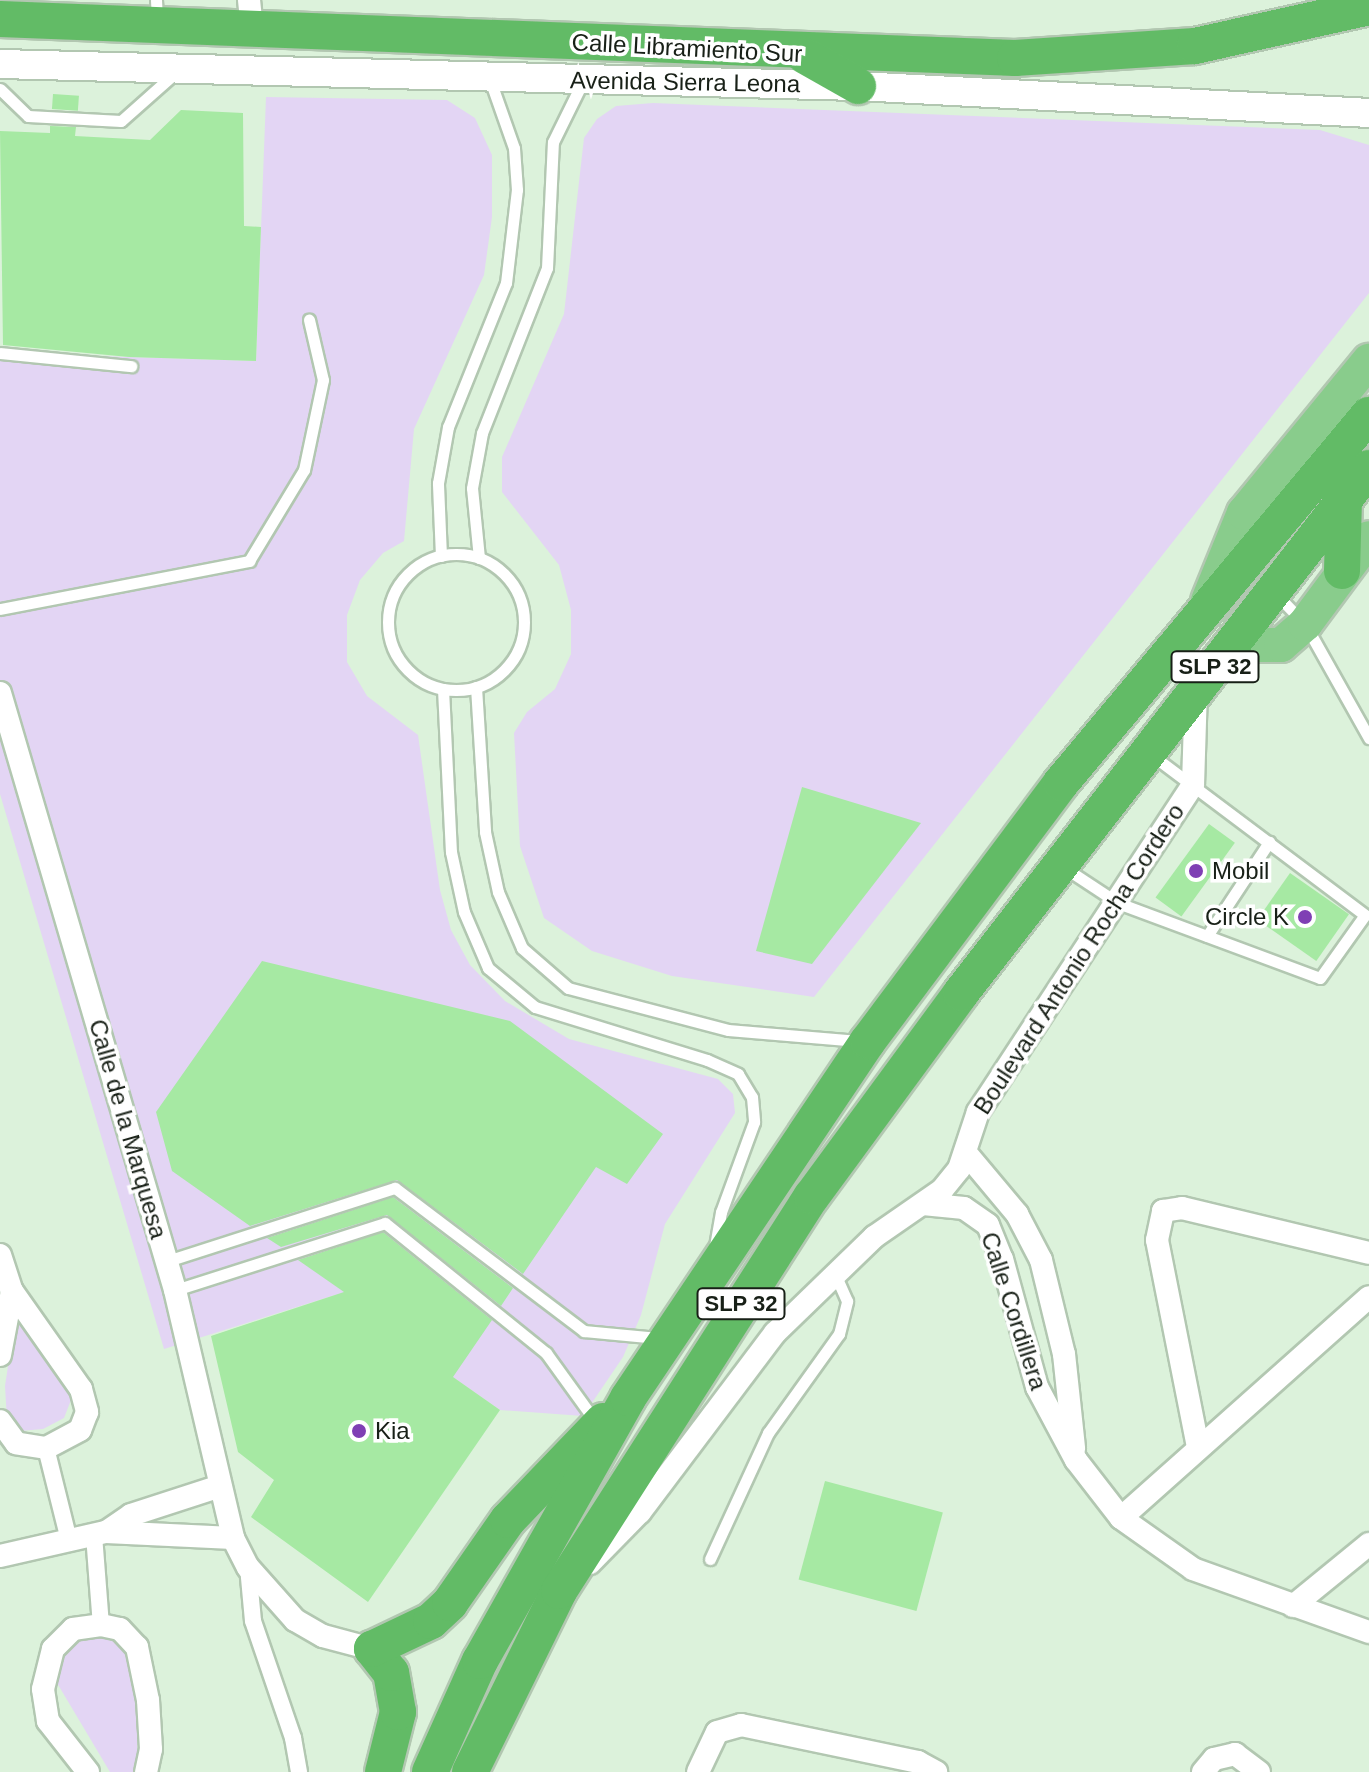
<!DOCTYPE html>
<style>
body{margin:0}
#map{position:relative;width:1369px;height:1772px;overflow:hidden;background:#dcf2db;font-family:Arial,sans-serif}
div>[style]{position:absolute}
.green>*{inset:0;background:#e3d5f4}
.building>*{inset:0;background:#a6e9a3;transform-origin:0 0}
.roads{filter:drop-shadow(2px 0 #b2c7b1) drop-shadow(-2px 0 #b2c7b1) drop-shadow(0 2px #b2c7b1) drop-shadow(0 -2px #b2c7b1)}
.service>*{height:11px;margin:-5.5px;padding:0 5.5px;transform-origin:5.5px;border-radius:5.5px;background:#fff}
.service>.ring{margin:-5.5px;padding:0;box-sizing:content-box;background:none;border:11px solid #fff;border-radius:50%}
.pedestrian>*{height:16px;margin:-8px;padding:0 8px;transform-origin:8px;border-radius:8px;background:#fff}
.minor>*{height:22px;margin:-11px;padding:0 11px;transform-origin:11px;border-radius:11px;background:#fff}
.tertiary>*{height:28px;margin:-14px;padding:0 14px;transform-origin:14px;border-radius:14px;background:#fff}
.primary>*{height:34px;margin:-17px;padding:0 17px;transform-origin:17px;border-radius:17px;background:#89cc8c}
.trunk>*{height:36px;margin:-18px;padding:0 18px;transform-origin:18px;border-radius:18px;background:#62bb66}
.dots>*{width:22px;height:22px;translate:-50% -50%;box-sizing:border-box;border:4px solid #fff;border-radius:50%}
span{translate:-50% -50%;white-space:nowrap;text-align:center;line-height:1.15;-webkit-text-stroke:7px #fff;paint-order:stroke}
.shield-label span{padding:2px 6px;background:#fff;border:2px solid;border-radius:6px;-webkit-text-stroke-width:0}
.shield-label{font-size:22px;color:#182017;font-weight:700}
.street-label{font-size:24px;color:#182017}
.poi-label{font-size:24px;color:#182017}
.left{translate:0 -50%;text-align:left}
.right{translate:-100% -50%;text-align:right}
</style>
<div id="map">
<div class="green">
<div style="clip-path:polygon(266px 97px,447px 100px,475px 118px,492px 155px,492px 217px,484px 275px,414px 429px,404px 541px,383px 553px,360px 580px,347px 615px,347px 662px,367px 696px,418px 735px,440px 890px,451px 930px,470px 965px,505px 1001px,569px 1039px,718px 1079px,733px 1094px,735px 1113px,665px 1224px,641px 1315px,623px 1357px,583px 1416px,500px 1410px,335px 1295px,164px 1349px,0 794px,0 353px,256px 361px)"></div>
<div style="clip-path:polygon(653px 103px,1320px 130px,1369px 145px,1369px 293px,814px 997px,672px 976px,592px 951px,544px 918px,520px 846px,514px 733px,527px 712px,555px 689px,571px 654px,571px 610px,559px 565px,502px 492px,502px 457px,564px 314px,584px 138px,597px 119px,616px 106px)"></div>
<div style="clip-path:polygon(16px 1313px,68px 1382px,71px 1400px,64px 1418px,43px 1429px,20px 1431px,7px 1420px,5px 1386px)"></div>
<div style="clip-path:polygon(100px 1636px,128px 1647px,138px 1686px,137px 1772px,110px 1772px,57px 1683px,62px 1655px,79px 1639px)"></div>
</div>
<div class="building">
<div style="left:53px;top:94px;width:26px;height:15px;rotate:4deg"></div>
<div style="clip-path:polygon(181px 110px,243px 113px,244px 226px,261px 227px,256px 361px,129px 357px,3px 345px,0 131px,50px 133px,50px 126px,76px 127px,75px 136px,150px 140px)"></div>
<div style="clip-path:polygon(802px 787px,921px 823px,812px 964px,756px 951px)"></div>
<div style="left:1209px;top:824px;width:32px;height:91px;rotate:36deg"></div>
<div style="left:1290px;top:873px;width:72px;height:57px;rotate:35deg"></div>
<div style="clip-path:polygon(262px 961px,510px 1021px,663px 1134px,627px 1184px,596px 1167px,523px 1274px,397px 1180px,250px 1226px,172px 1171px,156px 1112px)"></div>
<div style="clip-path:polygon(393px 1197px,513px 1288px,501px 1306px,387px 1215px,281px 1247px,267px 1238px)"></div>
<div style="clip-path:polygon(383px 1232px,492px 1320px,453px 1377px,500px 1410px,368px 1602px,251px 1517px,274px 1480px,238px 1452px,211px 1336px,344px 1292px,298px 1260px)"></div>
<div style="left:825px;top:1481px;width:122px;height:102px;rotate:15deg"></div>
</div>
<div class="roads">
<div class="service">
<div style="left:156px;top:0;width:20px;rotate:87deg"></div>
<div style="left:0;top:89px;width:39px;rotate:44deg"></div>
<div style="left:28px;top:116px;width:93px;rotate:3.1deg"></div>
<div style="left:121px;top:121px;width:71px;rotate:-41.6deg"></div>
<div style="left:0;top:353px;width:132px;rotate:5.7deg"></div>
<div class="ring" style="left:388px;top:554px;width:125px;height:125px"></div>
<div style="left:441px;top:556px;width:73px;rotate:-92.4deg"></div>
<div style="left:438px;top:483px;width:57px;rotate:-79.9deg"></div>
<div style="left:448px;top:427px;width:155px;rotate:-68.1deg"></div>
<div style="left:506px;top:283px;width:94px;rotate:-83.3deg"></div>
<div style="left:517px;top:190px;width:42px;rotate:-94.1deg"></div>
<div style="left:514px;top:148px;width:75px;rotate:-109.4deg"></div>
<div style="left:479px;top:558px;width:70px;rotate:-95.7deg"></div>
<div style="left:472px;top:488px;width:56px;rotate:-79.7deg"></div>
<div style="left:482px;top:433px;width:177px;rotate:-68.5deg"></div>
<div style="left:547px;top:268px;width:126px;rotate:-87.3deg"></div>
<div style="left:553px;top:142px;width:66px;rotate:-63.8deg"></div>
<div style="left:1276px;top:594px;width:42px;rotate:46deg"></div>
<div style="left:1305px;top:624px;width:131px;rotate:60.7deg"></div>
<div style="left:0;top:609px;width:254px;rotate:-10.9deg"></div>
<div style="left:249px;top:561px;width:106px;rotate:-58.9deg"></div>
<div style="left:304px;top:470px;width:92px;rotate:-78.1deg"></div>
<div style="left:323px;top:380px;width:62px;rotate:-103.1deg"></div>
<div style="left:476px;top:687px;width:145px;rotate:86.4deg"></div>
<div style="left:485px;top:832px;width:61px;rotate:77.8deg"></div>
<div style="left:498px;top:892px;width:61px;rotate:66.8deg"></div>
<div style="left:522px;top:948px;width:61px;rotate:41deg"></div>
<div style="left:568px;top:988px;width:165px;rotate:14.7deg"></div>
<div style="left:728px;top:1030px;width:131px;rotate:4.8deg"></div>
<div style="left:443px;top:689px;width:163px;rotate:87.2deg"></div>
<div style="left:451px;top:852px;width:61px;rotate:77.8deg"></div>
<div style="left:464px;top:912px;width:61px;rotate:66.8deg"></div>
<div style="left:488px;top:968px;width:61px;rotate:39.7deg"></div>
<div style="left:535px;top:1007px;width:180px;rotate:17.1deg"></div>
<div style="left:707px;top:1060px;width:34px;rotate:24deg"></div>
<div style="left:738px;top:1074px;width:27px;rotate:59deg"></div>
<div style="left:752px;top:1097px;width:25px;rotate:85deg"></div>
<div style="left:754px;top:1122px;width:96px;rotate:110.1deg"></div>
<div style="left:721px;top:1212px;width:35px;rotate:100deg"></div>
<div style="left:1065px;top:868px;width:64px;rotate:33.4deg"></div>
<div style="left:1118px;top:903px;width:215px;rotate:20.4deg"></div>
<div style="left:1320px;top:978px;width:77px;rotate:-54.5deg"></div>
<div style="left:1365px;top:915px;width:266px;rotate:-143.1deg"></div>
<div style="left:1207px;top:936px;width:113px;rotate:-56.6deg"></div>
<div style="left:167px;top:1261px;width:239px;rotate:-17.8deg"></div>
<div style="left:395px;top:1188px;width:237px;rotate:37.1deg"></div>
<div style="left:584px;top:1331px;width:74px;rotate:5.4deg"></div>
<div style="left:175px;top:1290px;width:220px;rotate:-17.7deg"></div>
<div style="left:385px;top:1223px;width:207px;rotate:38.9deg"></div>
<div style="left:546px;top:1353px;width:84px;rotate:54.2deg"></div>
<div style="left:710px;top:1559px;width:139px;rotate:-65.3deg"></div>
<div style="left:768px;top:1433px;width:122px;rotate:-54.4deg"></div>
<div style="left:839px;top:1334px;width:34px;rotate:-76deg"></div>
<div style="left:847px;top:1301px;width:30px;rotate:-114deg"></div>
</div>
<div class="pedestrian">
<div style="left:46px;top:1448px;width:95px;rotate:76deg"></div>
<div style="left:94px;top:1535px;width:90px;rotate:85.6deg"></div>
<div style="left:248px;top:1567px;width:54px;rotate:84.7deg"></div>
<div style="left:253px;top:1621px;width:124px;rotate:71.1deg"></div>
<div style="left:293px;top:1738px;width:35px;rotate:80deg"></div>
</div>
<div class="minor">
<div style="left:249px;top:0;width:28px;rotate:84deg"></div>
<div style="left:0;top:693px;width:622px;rotate:73.66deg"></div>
<div style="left:175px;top:1290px;width:255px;rotate:76.8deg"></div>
<div style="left:233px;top:1538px;width:33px;rotate:63deg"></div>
<div style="left:248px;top:1567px;width:71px;rotate:48.4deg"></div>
<div style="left:295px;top:1620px;width:32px;rotate:30deg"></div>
<div style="left:323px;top:1636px;width:51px;rotate:14.9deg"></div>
<div style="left:966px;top:1153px;width:80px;rotate:50.1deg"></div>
<div style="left:1017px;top:1214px;width:52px;rotate:62.4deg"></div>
<div style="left:1041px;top:1260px;width:97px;rotate:76.3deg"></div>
<div style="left:1064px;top:1354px;width:95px;rotate:83.9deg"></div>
<div style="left:923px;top:1204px;width:41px;rotate:5.6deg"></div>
<div style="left:964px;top:1208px;width:29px;rotate:35deg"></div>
<div style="left:988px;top:1225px;width:37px;rotate:68deg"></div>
<div style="left:1002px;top:1259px;width:133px;rotate:74.7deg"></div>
<div style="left:1037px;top:1387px;width:83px;rotate:61.9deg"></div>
<div style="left:1076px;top:1460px;width:73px;rotate:52.2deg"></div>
<div style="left:1121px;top:1518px;width:88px;rotate:35.3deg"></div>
<div style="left:1193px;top:1569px;width:187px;rotate:19.7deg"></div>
<div style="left:0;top:1255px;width:38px;rotate:72deg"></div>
<div style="left:12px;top:1291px;width:120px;rotate:54.9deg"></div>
<div style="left:81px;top:1389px;width:24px;rotate:75deg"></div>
<div style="left:87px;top:1412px;width:19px;rotate:111deg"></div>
<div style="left:80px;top:1430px;width:38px;rotate:152deg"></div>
<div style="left:46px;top:1448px;width:30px;rotate:-171deg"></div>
<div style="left:16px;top:1443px;width:27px;rotate:-126deg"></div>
<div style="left:0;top:1355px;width:65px;rotate:-79.4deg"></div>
<div style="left:1198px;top:1447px;width:211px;rotate:-101.2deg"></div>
<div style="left:1157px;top:1240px;width:30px;rotate:-78deg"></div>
<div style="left:1163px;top:1211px;width:19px;rotate:-9deg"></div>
<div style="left:1182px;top:1208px;width:192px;rotate:13.5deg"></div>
<div style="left:1121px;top:1518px;width:332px;rotate:-41.7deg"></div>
<div style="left:106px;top:1532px;width:127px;rotate:2.7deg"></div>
<div style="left:0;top:1556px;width:109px;rotate:-12.8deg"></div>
<div style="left:106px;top:1532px;width:30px;rotate:-34deg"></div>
<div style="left:131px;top:1515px;width:94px;rotate:-18deg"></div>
<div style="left:590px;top:1563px;width:71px;rotate:-45.6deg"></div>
<div style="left:640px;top:1512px;width:224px;rotate:-53deg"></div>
<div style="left:775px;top:1333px;width:138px;rotate:-44.1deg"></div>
<div style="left:874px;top:1237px;width:83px;rotate:-34.7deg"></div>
<div style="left:942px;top:1190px;width:27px;rotate:-51deg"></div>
<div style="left:959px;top:1169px;width:60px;rotate:-71.6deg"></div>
<div style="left:978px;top:1112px;width:391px;rotate:-56.7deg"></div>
<div style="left:1193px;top:785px;width:93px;rotate:-88.2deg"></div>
<div style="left:1293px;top:1606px;width:98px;rotate:-39.2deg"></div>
<div style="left:88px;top:1772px;width:65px;rotate:-128.1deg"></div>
<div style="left:48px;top:1721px;width:32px;rotate:-99deg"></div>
<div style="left:43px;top:1689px;width:41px;rotate:-76deg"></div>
<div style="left:53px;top:1649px;width:28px;rotate:-45deg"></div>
<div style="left:73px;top:1629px;width:28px;rotate:-8deg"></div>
<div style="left:101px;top:1625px;width:19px;rotate:12deg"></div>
<div style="left:120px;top:1629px;width:25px;rotate:47deg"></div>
<div style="left:137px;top:1647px;width:54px;rotate:78.3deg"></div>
<div style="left:148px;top:1700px;width:49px;rotate:86.5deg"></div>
<div style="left:151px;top:1749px;width:24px;rotate:102deg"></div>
<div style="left:698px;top:1772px;width:44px;rotate:-64.6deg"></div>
<div style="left:717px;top:1732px;width:25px;rotate:-16deg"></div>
<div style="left:741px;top:1725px;width:181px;rotate:11.8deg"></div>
<div style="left:918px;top:1762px;width:21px;rotate:29deg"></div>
<div style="left:1203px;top:1772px;width:17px;rotate:-50deg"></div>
<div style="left:1214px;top:1759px;width:22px;rotate:-13deg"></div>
<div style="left:1235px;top:1754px;width:30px;rotate:37deg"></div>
</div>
<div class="tertiary">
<div style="left:0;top:64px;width:858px;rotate:1.47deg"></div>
<div style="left:858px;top:86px;width:512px;rotate:3.02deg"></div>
</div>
<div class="primary">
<div style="left:1208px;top:601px;width:95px;rotate:-67.8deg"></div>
<div style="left:1244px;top:513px;width:197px;rotate:-50.6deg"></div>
<div style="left:1232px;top:645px;width:49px"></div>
<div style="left:1281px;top:645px;width:32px;rotate:-41deg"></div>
<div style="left:1305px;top:624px;width:107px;rotate:-53.3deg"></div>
</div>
<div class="trunk">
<div style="left:0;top:19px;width:1016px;rotate:2.2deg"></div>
<div style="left:1015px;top:58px;width:180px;rotate:-3.8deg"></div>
<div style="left:1195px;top:46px;width:178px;rotate:-12.6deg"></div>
<div style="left:805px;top:56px;width:61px;rotate:29.5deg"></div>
<div style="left:1342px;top:571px;width:73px;rotate:-88.4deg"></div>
<div style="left:383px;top:1772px;width:62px;rotate:-76deg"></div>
<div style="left:398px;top:1712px;width:40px;rotate:-100deg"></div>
<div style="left:391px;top:1673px;width:31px;rotate:-128deg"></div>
<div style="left:372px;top:1649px;width:65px;rotate:-25.4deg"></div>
<div style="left:431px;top:1621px;width:26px;rotate:-43deg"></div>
<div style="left:450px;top:1603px;width:101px;rotate:-55.1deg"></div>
<div style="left:508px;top:1520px;width:137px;rotate:-46.2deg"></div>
<div style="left:430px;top:1772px;width:122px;rotate:-65.8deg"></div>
<div style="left:480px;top:1661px;width:302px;rotate:-60.6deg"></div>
<div style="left:628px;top:1398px;width:430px;rotate:-56.1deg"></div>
<div style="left:868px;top:1041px;width:322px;rotate:-53.2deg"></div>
<div style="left:1061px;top:783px;width:480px;rotate:-50.1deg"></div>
<div style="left:470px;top:1772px;width:202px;rotate:-63.8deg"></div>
<div style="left:559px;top:1591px;width:469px;rotate:-57.4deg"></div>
<div style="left:812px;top:1196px;width:252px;rotate:-53.7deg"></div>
<div style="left:961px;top:993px;width:665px;rotate:-52.15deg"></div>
</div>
</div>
<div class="dots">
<div style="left:1196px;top:871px;background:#7f3fb4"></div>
<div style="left:1305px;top:917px;background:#7f3fb4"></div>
<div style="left:359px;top:1431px;background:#7f3fb4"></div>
</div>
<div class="shield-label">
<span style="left:1215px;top:667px">SLP 32</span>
<span style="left:741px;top:1304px">SLP 32</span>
</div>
<div class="street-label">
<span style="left:687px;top:48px;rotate:3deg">Calle Libramiento Sur</span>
<span style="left:685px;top:82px;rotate:1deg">Avenida Sierra Leona</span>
<span style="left:1079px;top:959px;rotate:-57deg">Boulevard Antonio Rocha Cordero</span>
<span style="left:128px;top:1129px;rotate:74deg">Calle de la Marquesa</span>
<span style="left:1014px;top:1311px;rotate:72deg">Calle Cordillera</span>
</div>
<div class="poi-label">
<span class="left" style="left:1212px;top:871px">Mobil</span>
<span class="right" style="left:1289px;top:917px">Circle K</span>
<span class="left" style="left:375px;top:1431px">Kia</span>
</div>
</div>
